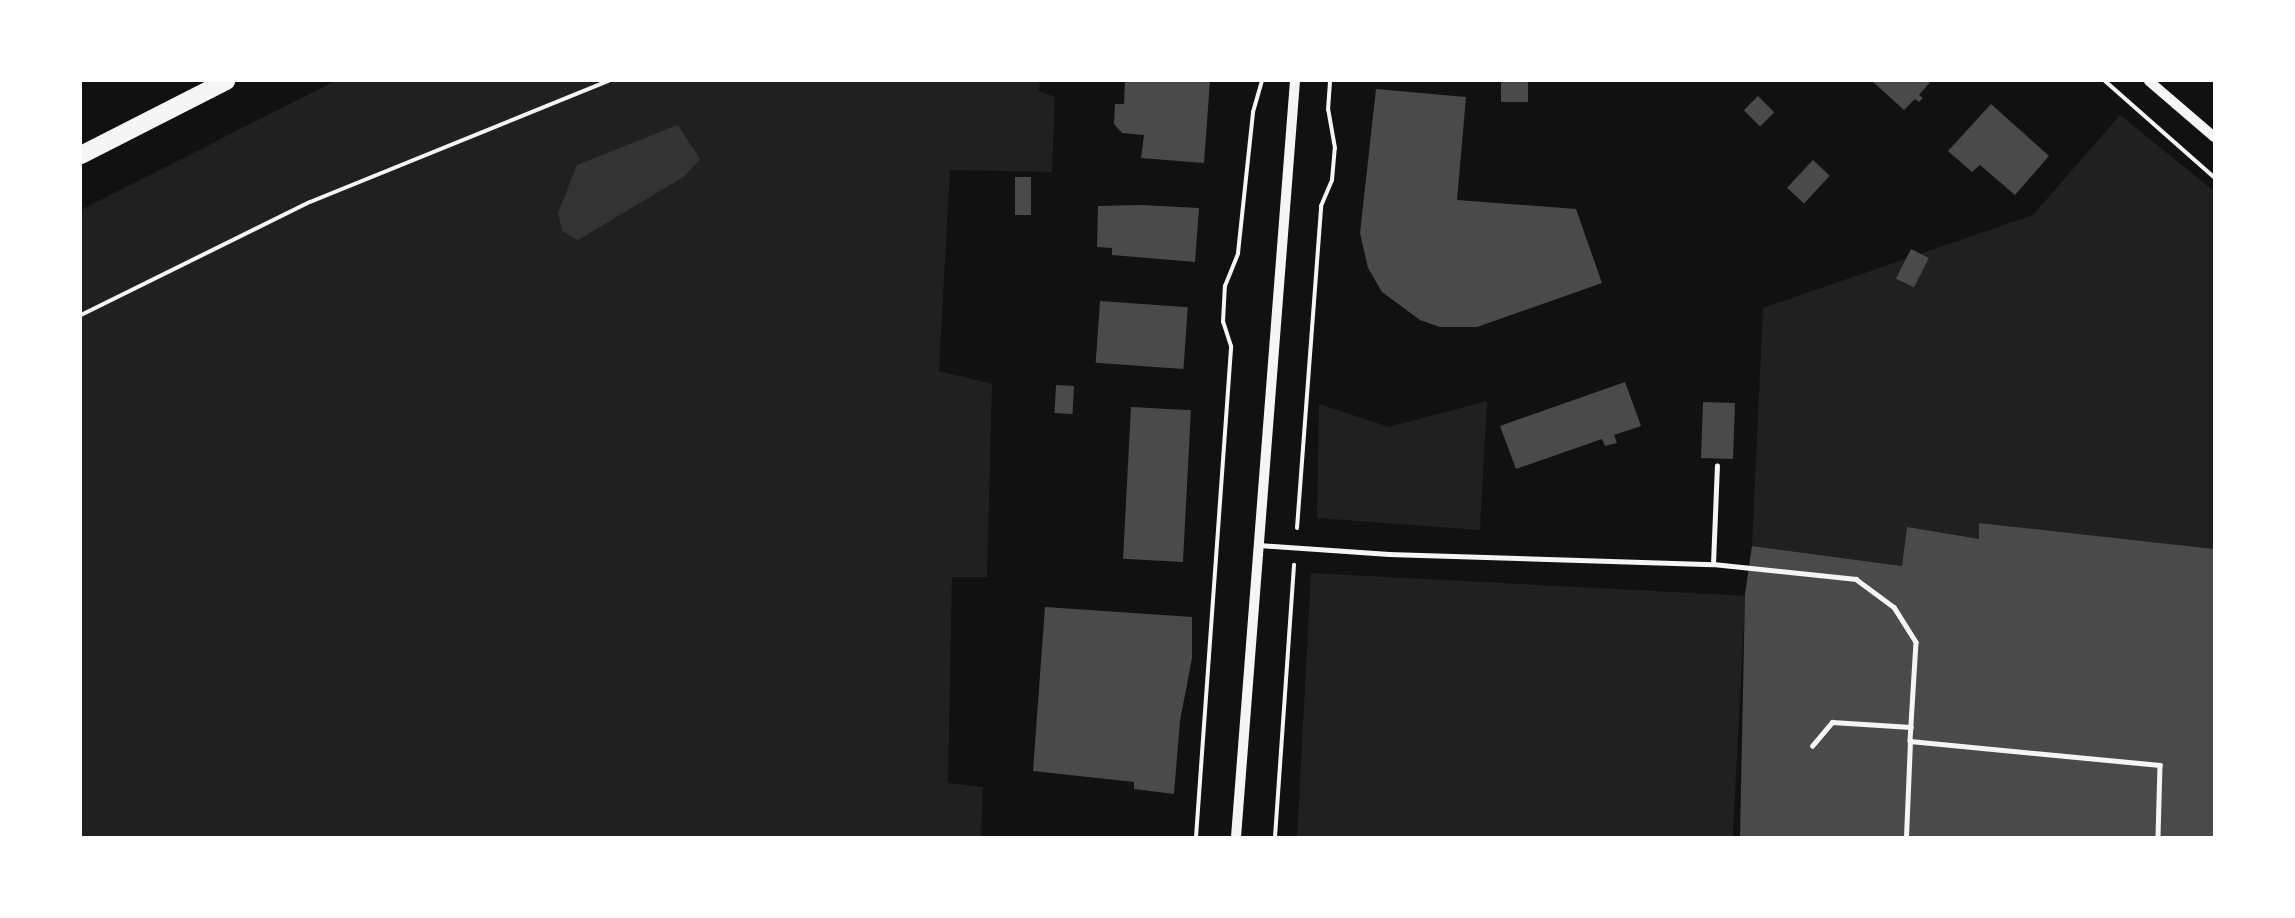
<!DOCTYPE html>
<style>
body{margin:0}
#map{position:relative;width:2295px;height:918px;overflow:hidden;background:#111;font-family:"Sofia Sans Condensed",sans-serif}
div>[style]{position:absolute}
.green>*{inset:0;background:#202020;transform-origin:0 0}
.water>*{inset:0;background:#333}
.building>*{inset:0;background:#4a4a4a;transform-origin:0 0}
.path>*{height:4px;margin:-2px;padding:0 2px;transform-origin:2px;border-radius:2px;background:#f5f5f5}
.service>*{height:4.5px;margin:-2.25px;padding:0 2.25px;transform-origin:2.25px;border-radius:2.25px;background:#f5f5f5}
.tertiary>*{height:10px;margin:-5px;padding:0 5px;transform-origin:5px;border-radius:5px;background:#f5f5f5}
.motorway>*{height:18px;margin:-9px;padding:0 9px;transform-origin:9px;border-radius:9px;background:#f5f5f5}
span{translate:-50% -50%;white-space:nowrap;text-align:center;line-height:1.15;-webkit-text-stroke:6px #fff;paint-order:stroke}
.frame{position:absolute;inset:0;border:82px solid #fff;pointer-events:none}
</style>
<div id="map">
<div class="green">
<div style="clip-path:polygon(335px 81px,1040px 81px,1039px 91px,1055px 97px,1052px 172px,950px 170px,939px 371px,992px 384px,987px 577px,952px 577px,948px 783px,983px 787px,981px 837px,81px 837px,81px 210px)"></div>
<div style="clip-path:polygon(2120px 115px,2214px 191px,2214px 549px,1979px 523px,1979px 539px,1907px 527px,1902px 566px,1752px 546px,1763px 308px,2033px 215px)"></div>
<div style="clip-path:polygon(1487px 401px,1480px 530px,1317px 518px,1319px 404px,1389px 427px)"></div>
<div style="left:1311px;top:573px;width:435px;height:265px;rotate:3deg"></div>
</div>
<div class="water">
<div style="clip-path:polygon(678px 125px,700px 159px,685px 176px,578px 240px,562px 231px,558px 213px,577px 165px)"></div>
</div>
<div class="building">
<div style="clip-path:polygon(1125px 81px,1210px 81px,1204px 163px,1141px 158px,1144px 135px,1122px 133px,1114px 124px,1115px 104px,1124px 104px)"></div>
<div style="left:1501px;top:81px;width:27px;height:21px"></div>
<div style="clip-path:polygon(1872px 81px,1931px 81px,1919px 95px,1923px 98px,1919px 102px,1915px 99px,1904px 110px)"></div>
<div style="clip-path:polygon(1376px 89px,1466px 97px,1457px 200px,1576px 209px,1602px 283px,1477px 327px,1440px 327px,1420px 320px,1382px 292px,1368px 268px,1360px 233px)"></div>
<div style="left:1758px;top:96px;width:23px;height:20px;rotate:45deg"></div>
<div style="clip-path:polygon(1991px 104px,2049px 156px,2015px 195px,1980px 165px,1972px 172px,1948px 151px)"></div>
<div style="left:1813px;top:160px;width:23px;height:38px;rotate:43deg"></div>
<div style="left:1015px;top:177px;width:16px;height:38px"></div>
<div style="clip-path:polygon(1141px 205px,1199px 208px,1195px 262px,1112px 255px,1112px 248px,1097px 247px,1098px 206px)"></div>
<div style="left:1911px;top:249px;width:20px;height:33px;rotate:27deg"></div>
<div style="left:1100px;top:301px;width:88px;height:62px;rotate:4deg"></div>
<div style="clip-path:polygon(1625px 382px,1641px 426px,1614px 435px,1617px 443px,1605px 446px,1602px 439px,1516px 469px,1500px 426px)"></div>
<div style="left:1056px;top:385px;width:18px;height:28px;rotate:3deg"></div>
<div style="left:1703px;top:402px;width:32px;height:56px;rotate:2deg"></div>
<div style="left:1131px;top:407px;width:60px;height:152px;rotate:3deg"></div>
<div style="clip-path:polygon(1979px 523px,2214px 549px,2214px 837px,1740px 837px,1745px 594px,1752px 546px,1902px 566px,1907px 527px,1979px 539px)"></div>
<div style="clip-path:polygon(1045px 607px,1192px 617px,1192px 658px,1180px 721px,1174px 794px,1134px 789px,1134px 782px,1033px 771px)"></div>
</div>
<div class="path">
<div style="left:2105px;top:81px;width:145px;rotate:41.4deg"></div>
<div style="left:81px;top:315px;width:255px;rotate:-26.3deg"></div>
<div style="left:310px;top:202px;width:322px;rotate:-22.1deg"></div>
<div style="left:1297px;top:528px;width:323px;rotate:-85.7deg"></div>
<div style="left:1321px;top:206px;width:28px;rotate:-67deg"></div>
<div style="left:1332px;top:180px;width:32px;rotate:-85deg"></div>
<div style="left:1335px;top:148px;width:39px;rotate:-100deg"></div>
<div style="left:1328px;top:110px;width:29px;rotate:-86deg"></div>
<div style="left:1196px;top:837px;width:492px;rotate:-85.9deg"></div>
<div style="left:1231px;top:346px;width:25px;rotate:-108deg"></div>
<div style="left:1223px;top:322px;width:36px;rotate:-87deg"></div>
<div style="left:1225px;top:286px;width:35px;rotate:-68deg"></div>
<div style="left:1238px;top:253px;width:142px;rotate:-83.9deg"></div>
<div style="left:1253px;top:112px;width:32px;rotate:-74deg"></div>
<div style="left:1275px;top:837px;width:273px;rotate:-86deg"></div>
</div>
<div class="service">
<div style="left:1259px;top:545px;width:130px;rotate:4deg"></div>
<div style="left:1389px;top:554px;width:324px;rotate:1.8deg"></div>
<div style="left:1713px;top:564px;width:144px;rotate:6deg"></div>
<div style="left:1856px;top:579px;width:47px;rotate:36.4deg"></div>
<div style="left:1894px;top:607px;width:41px;rotate:57.8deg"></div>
<div style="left:1916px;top:642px;width:99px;rotate:93.5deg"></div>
<div style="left:1713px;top:564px;width:98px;rotate:-87.7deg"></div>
<div style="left:1812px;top:746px;width:31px;rotate:-50deg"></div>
<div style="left:1832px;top:722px;width:79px;rotate:3.6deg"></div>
<div style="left:1906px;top:837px;width:96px;rotate:-87.6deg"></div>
<div style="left:1910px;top:741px;width:251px;rotate:5.5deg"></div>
<div style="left:2160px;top:765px;width:72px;rotate:91.6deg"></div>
</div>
<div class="tertiary">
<div style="left:2149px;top:81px;width:86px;rotate:40.7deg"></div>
<div style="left:1236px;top:837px;width:758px;rotate:-85.54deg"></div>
</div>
<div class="motorway">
<div style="left:81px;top:155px;width:163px;rotate:-27deg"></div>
</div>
<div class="frame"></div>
</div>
